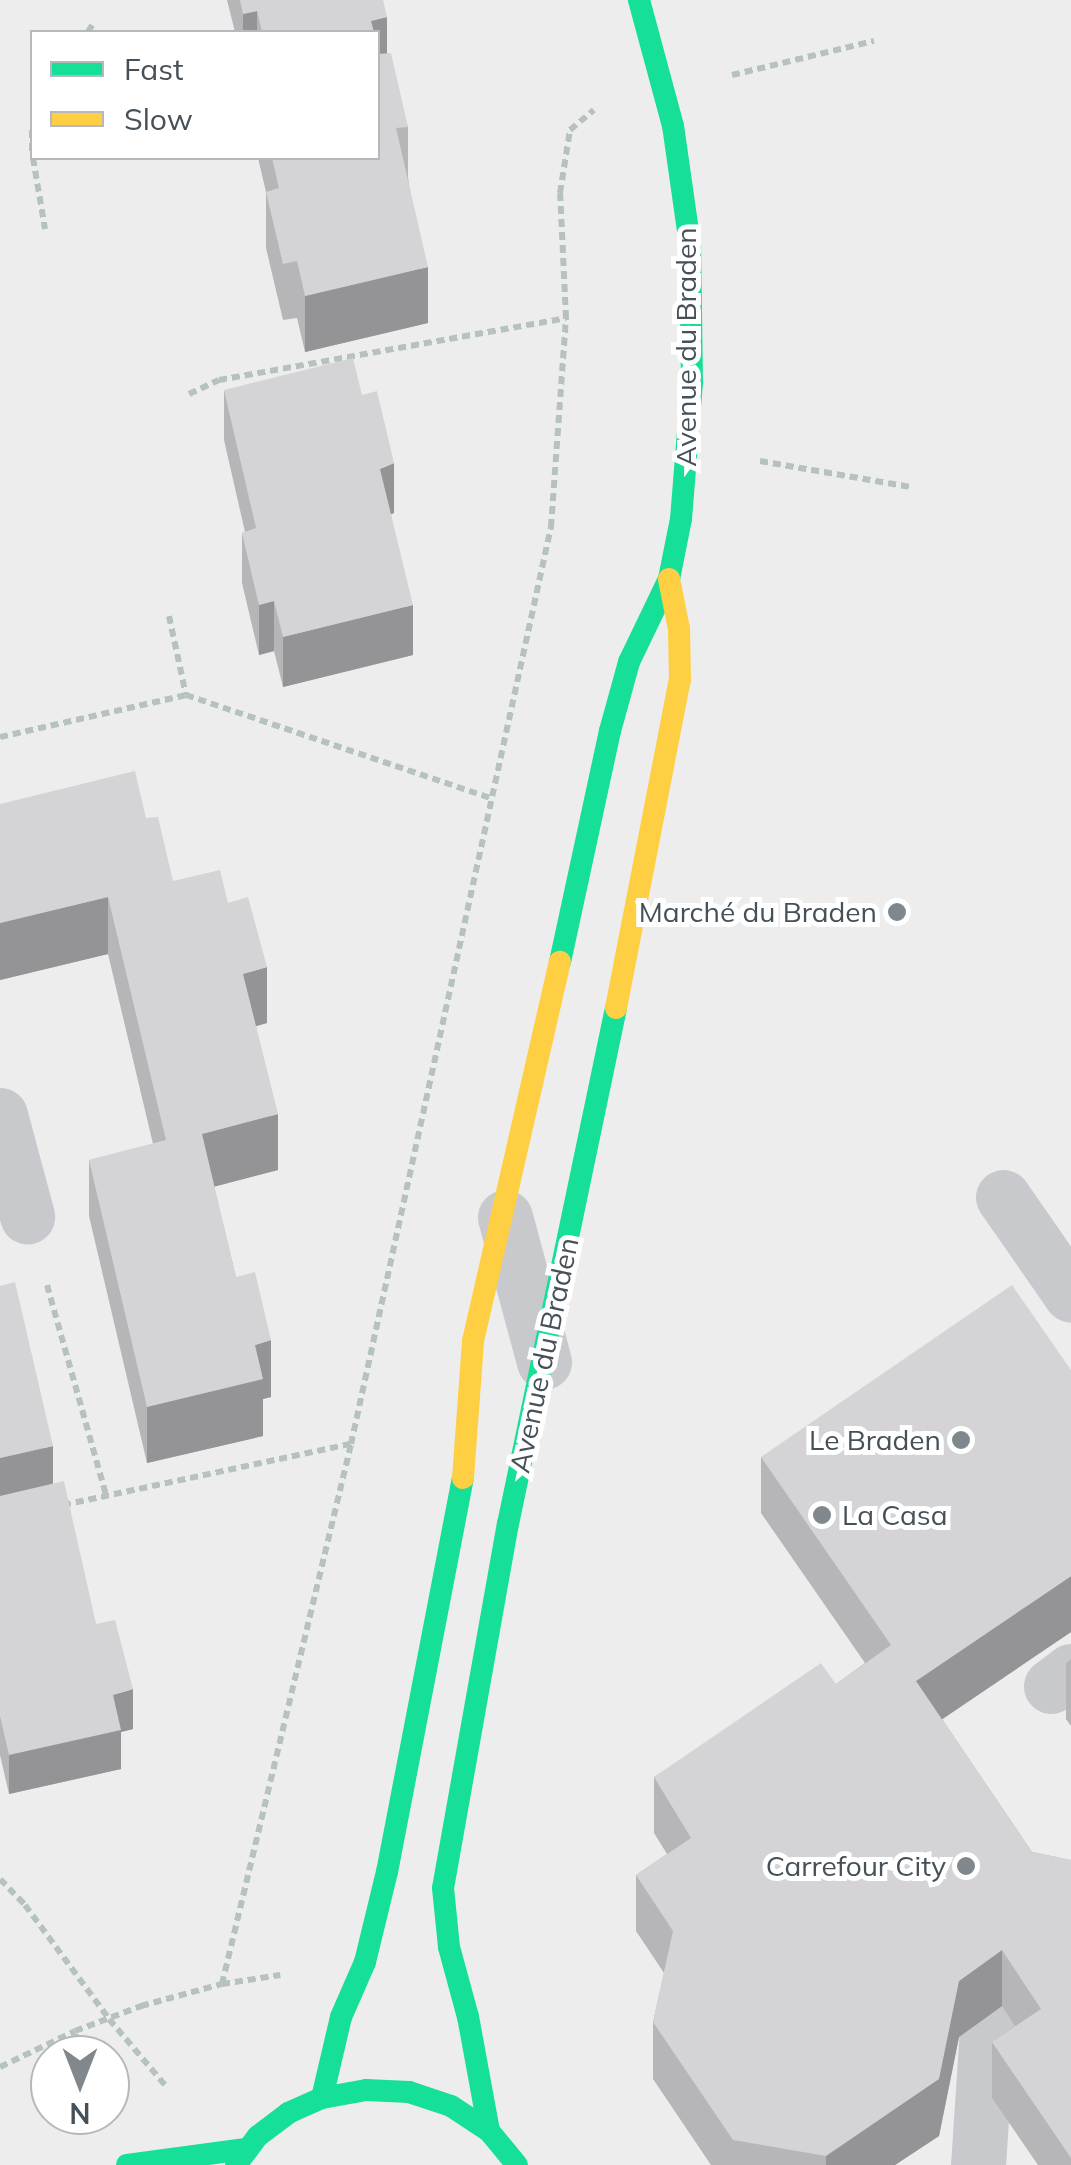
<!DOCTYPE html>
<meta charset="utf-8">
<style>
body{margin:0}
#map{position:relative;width:1071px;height:2165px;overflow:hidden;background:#eeeded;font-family:Mulish,sans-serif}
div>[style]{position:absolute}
.path>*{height:6px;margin-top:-3px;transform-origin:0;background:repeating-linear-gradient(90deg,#b5c2bd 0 8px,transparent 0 13px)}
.street>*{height:55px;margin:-27.5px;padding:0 27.5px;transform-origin:27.5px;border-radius:27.5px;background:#c7c9cc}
.fast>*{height:22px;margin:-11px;padding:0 11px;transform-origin:11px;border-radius:11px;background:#16e098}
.slow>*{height:22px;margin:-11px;padding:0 11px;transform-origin:11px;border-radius:11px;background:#ffcf43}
.wall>*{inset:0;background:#b6b6b8}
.shaded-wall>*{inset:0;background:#949496}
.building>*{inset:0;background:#d4d4d6}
.dots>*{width:28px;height:28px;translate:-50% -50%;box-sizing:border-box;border:5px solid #fff;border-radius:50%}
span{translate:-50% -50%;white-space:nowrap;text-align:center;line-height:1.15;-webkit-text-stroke:10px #fff;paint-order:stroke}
.street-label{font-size:28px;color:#455059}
.poi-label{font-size:28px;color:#455059}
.right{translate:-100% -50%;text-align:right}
.left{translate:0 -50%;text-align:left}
.legend{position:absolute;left:30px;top:30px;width:350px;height:130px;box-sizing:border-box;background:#fff;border:2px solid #b5b9bd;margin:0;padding:12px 18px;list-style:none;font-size:30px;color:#455059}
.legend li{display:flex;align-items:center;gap:20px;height:50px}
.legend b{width:50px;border:2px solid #b5b9bd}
.north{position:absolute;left:30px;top:2035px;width:100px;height:100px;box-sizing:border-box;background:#fff;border:2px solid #b5b9bd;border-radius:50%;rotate:180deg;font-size:28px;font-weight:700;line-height:40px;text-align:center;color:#455059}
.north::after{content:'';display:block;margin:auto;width:35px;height:45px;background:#80878d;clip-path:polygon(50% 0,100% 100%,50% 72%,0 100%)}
</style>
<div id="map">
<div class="path">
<div style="left:88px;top:32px;width:12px;rotate:-59deg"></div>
<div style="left:732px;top:75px;width:146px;rotate:-13.5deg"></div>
<div style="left:32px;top:130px;width:25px;rotate:90deg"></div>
<div style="left:33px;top:158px;width:72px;rotate:80.4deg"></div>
<div style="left:189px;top:394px;width:33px;rotate:-25deg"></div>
<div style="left:219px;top:380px;width:352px;rotate:-10.1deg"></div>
<div style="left:760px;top:461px;width:153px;rotate:9.8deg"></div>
<div style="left:169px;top:616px;width:81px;rotate:77.9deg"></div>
<div style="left:0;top:737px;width:191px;rotate:-12.7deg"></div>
<div style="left:186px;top:695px;width:322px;rotate:18.7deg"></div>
<div style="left:47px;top:1285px;width:218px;rotate:74.3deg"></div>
<div style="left:63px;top:1505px;width:294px;rotate:-12deg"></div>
<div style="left:0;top:1879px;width:36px;rotate:46deg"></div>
<div style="left:25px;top:1905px;width:142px;rotate:53.6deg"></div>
<div style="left:109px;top:2019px;width:87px;rotate:49.7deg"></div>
<div style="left:222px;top:1984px;width:59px;rotate:-8.8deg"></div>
<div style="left:78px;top:2055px;width:24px;rotate:-97deg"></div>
<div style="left:75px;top:2031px;width:71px;rotate:-20.7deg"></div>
<div style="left:141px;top:2006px;width:84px;rotate:-15.2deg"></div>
<div style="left:222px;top:1984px;width:555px;rotate:-76.56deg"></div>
<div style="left:351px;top:1444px;width:939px;rotate:-77.7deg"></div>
<div style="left:551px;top:527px;width:210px;rotate:-85.9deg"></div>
<div style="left:566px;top:318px;width:125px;rotate:-92.7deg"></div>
<div style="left:560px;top:193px;width:64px;rotate:-81deg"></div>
<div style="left:570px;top:130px;width:31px;rotate:-40deg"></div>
<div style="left:0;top:2067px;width:83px;rotate:-25.6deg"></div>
</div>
<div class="street">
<div style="left:0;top:1115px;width:105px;rotate:75deg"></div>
<div style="left:1003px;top:1197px;width:119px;rotate:55.2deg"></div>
<div style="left:505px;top:1217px;width:150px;rotate:74.9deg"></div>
<div style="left:1051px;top:1686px;width:25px;rotate:-37deg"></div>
<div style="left:978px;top:2165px;width:149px;rotate:-86.2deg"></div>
</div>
<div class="fast">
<div style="left:560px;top:962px;width:236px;rotate:-77.8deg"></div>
<div style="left:610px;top:731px;width:72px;rotate:-74.6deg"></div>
<div style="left:629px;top:662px;width:92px;rotate:-64.3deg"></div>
<div style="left:669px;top:579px;width:61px;rotate:-78.7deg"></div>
<div style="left:681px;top:519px;width:136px;rotate:-85.4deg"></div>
<div style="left:692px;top:383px;width:138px;rotate:-90.8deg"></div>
<div style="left:690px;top:245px;width:120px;rotate:-98.1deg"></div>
<div style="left:673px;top:126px;width:131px;rotate:-105.1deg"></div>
<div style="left:322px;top:2098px;width:83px;rotate:-76.8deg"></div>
<div style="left:341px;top:2017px;width:60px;rotate:-66.4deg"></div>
<div style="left:365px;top:1962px;width:93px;rotate:-76.3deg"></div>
<div style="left:387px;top:1872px;width:401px;rotate:-79.1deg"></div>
<div style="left:489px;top:2131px;width:116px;rotate:-100.4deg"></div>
<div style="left:468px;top:2017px;width:73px;rotate:-105.2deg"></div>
<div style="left:449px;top:1947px;width:59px;rotate:-95.8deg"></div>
<div style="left:443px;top:1888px;width:370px;rotate:-79.9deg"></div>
<div style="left:508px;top:1524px;width:527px;rotate:-78.18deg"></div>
<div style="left:127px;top:2165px;width:120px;rotate:-7.7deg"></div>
<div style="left:236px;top:2165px;width:36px;rotate:-53deg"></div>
<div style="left:258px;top:2136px;width:38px;rotate:-37deg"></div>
<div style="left:288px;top:2113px;width:37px;rotate:-24deg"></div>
<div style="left:322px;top:2098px;width:45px;rotate:-10.3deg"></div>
<div style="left:366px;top:2090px;width:43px;rotate:2.7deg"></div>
<div style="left:409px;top:2092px;width:44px;rotate:18.4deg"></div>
<div style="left:451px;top:2106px;width:45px;rotate:33.3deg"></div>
<div style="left:489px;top:2131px;width:44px;rotate:50.5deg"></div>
</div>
<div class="slow">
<div style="left:616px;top:1008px;width:334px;rotate:-79deg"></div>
<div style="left:680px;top:680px;width:51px;rotate:-91.1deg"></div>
<div style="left:679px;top:629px;width:51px;rotate:-101.3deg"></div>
<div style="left:463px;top:1478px;width:137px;rotate:-85.8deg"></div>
<div style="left:473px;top:1341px;width:389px;rotate:-77.1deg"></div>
</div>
<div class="wall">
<div style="clip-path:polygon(227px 0,383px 0,387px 53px,408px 127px,408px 177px,428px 323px,305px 352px,297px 318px,283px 320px,266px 248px,266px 192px,258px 158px,378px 158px,378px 32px,235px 32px)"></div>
<div style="clip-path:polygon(224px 390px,362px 395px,394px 513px,391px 514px,413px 655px,283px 687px,274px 651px,259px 655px,242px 583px,242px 533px,245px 532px,224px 440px)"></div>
<div style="clip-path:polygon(0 804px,146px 818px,173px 881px,228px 903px,267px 1023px,256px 1026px,278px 1170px,214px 1186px,236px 1277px,271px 1397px,263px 1399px,263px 1436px,147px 1463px,89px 1216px,89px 1160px,153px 1144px,108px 954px,0 980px)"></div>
<div style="clip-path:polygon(0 1286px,53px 1483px,96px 1624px,133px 1729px,121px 1732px,121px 1769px,9px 1794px,0 1755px)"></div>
<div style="clip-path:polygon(761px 1457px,1071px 1632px,942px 1719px,1032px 1852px,1071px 1860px,1071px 2165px,1038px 2165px,992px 2098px,992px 2042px,1015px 2026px,1002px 2006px,959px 2037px,939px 2136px,895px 2165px,711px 2165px,653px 2079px,653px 2022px,664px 1973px,636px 1931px,636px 1875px,667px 1854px,654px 1833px,654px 1777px,836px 1684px,865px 1663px,761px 1513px)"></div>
<div style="clip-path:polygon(1071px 1659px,1071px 1726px,1066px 1719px,1066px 1663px)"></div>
</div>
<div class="shaded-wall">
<div style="clip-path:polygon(257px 11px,257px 32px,243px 32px,243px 14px)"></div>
<div style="clip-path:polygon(387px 17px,387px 73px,378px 76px,378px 32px,371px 32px,371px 21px)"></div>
<div style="clip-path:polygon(428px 267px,428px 323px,305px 352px,305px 296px)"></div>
<div style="clip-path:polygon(394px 463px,394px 513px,380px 519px,380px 469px)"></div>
<div style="clip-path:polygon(274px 601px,274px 651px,259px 655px,259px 605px)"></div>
<div style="clip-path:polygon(413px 605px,413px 655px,283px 687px,283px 637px)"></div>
<div style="clip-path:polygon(108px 897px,108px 954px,0 980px,0 923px)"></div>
<div style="clip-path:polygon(267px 967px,267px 1023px,243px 1030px,243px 974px)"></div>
<div style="clip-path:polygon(278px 1114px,278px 1170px,202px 1190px,202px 1134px)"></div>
<div style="clip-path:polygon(271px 1340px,271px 1397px,263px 1399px,263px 1436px,147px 1463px,147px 1407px,255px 1345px)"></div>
<div style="clip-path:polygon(53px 1446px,53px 1486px,0 1498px,0 1458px)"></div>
<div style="clip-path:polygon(1071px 1576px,1071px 1632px,916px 1737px,916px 1681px)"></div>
<div style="clip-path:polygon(133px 1689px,133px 1729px,121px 1732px,121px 1769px,9px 1794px,9px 1755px,113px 1695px)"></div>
<div style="clip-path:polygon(1002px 1950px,1002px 2006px,959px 2037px,939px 2136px,895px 2165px,826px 2165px,826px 2156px,959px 1981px)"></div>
</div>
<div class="building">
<div style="clip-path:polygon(240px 0,383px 0,387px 17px,371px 21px,374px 32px,262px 32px,257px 11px,243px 14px)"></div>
<div style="clip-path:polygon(378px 49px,379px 54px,391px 53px,408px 127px,396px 128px,428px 267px,305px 296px,297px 261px,283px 264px,266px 192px,279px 188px,272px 158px,378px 158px)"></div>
<div style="clip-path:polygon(353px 358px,362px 395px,377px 391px,394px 463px,380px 469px,413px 605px,283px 637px,274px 601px,259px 605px,242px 533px,256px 528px,224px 390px)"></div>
<div style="clip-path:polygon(135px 771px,146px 818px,158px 817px,173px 881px,220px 870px,228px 903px,248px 897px,267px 967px,243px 974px,278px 1114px,202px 1134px,236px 1277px,255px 1272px,271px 1340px,255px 1345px,263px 1379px,147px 1407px,89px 1160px,166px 1140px,108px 897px,0 923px,0 804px)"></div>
<div style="clip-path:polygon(15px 1282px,53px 1446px,0 1458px,0 1286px)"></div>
<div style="clip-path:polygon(1012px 1285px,1071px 1370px,1071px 1576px,916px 1681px,1032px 1852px,1071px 1860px,1071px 2158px,992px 2042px,1041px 2009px,1002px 1950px,959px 1981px,939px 2079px,826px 2156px,733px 2140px,653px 2022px,673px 1931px,636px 1875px,691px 1838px,654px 1777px,821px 1663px,836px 1684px,891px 1645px,761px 1457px)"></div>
<div style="clip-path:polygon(64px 1481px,96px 1624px,115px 1620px,133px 1689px,113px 1695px,121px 1730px,9px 1755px,0 1716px,0 1496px)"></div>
</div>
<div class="dots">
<div style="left:897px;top:912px;background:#80878d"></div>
<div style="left:961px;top:1440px;background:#80878d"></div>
<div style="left:822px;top:1515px;background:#80878d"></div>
<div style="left:966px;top:1866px;background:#80878d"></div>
</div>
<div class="street-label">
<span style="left:686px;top:347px;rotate:-90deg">Avenue du Braden</span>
<span style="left:544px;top:1355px;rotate:-78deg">Avenue du Braden</span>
</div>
<div class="poi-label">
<span class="right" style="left:877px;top:912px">Marché du Braden</span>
<span class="right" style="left:941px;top:1440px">Le Braden</span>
<span class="left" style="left:842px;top:1515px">La Casa</span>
<span class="right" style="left:946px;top:1866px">Carrefour City</span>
</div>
<ul class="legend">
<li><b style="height:12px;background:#16e098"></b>Fast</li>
<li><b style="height:12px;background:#ffcf43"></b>Slow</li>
</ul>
<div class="north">N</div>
</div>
